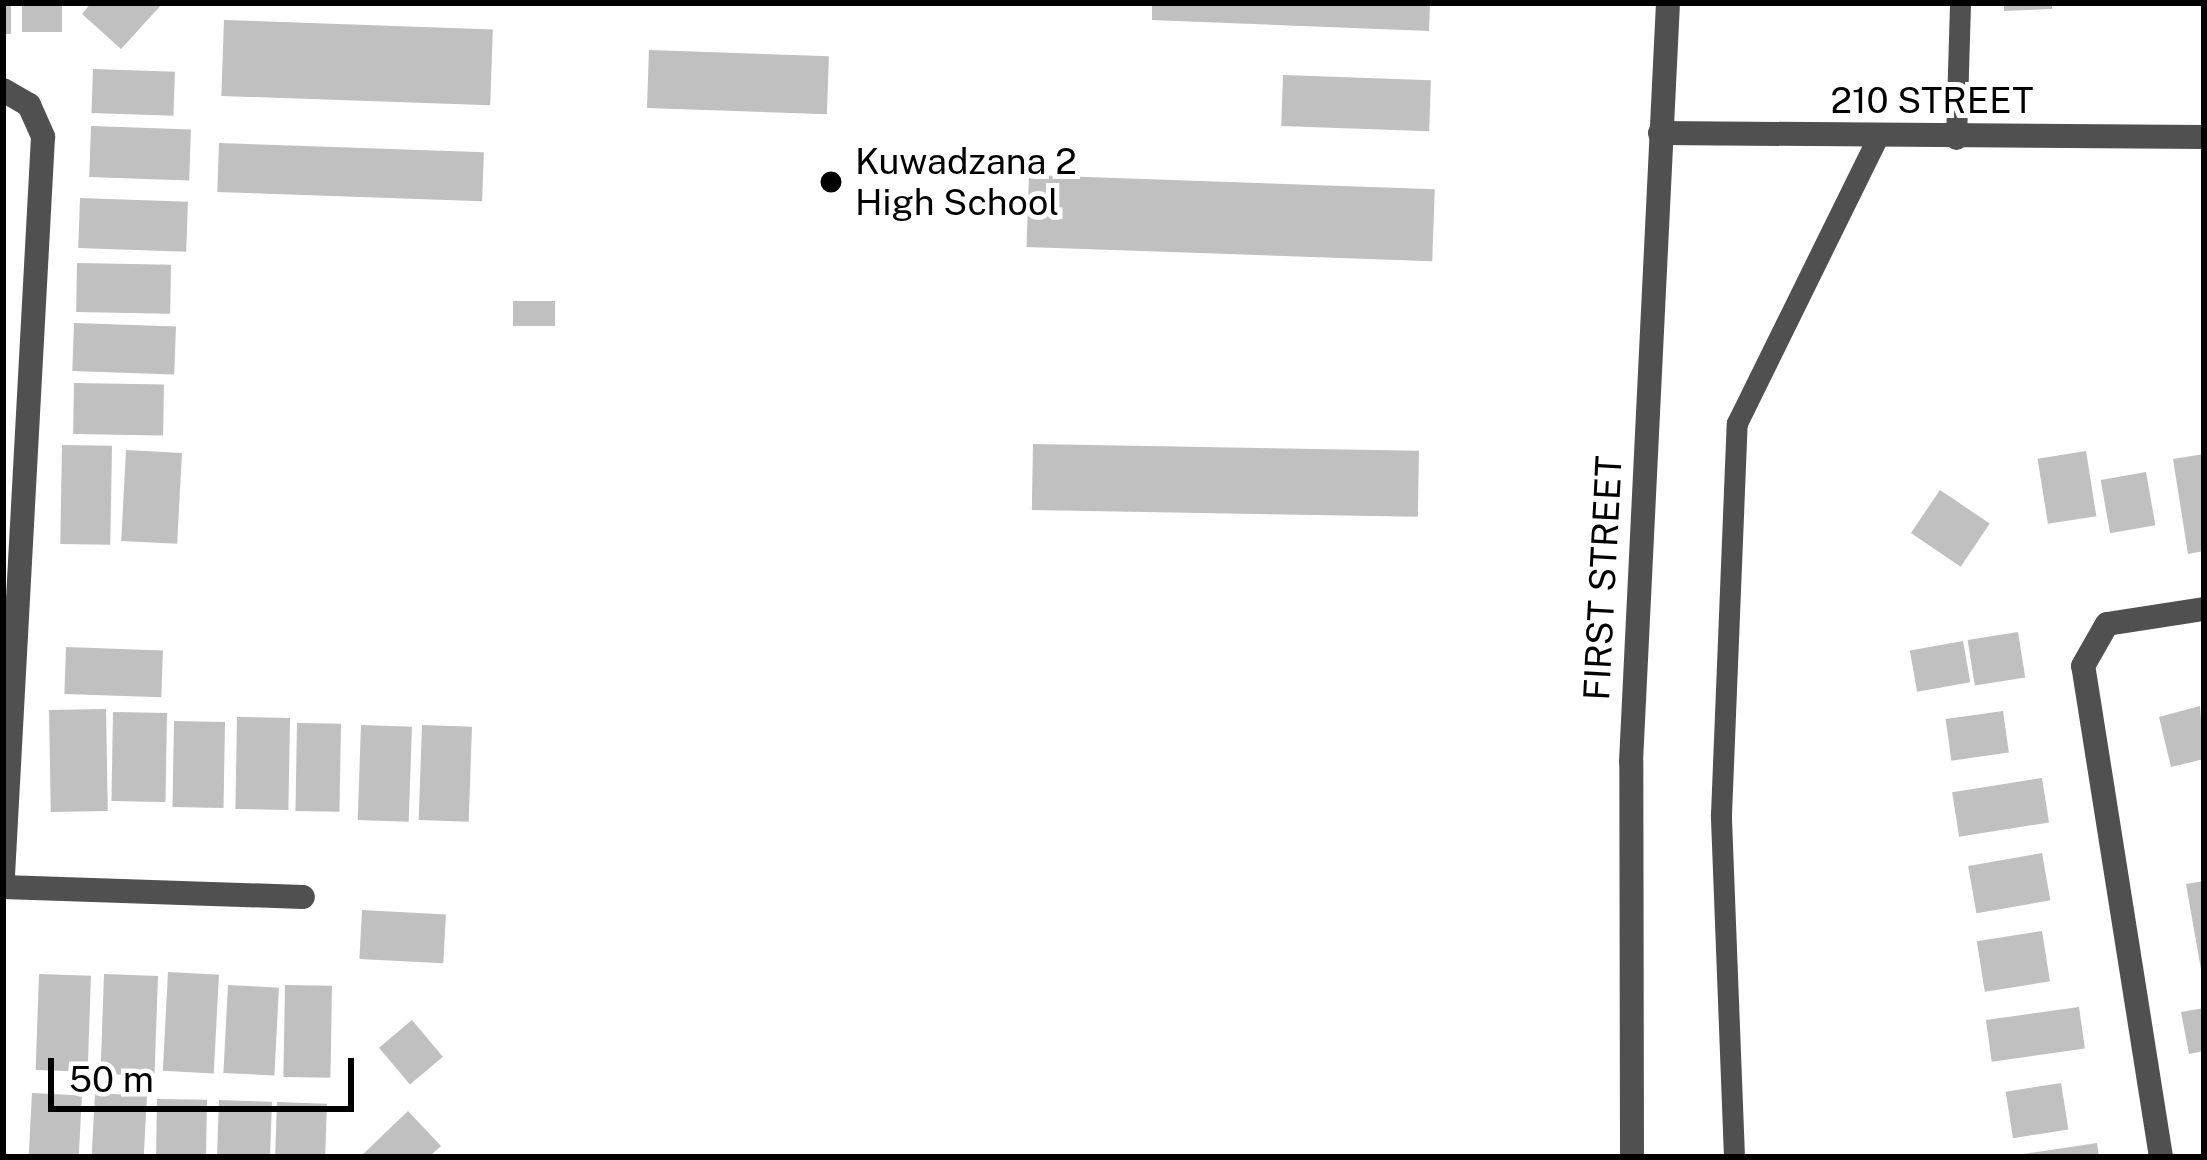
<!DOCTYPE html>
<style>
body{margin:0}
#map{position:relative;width:2207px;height:1160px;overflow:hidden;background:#fff;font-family:"Public Sans",sans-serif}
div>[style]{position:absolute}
.building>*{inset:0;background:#c0c0c0;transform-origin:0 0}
.service>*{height:21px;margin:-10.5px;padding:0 10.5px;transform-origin:10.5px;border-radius:10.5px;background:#505050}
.minor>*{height:24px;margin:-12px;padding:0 12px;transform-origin:12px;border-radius:12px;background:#505050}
.tertiary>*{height:24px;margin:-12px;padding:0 12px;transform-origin:12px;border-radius:12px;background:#505050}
.dots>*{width:33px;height:33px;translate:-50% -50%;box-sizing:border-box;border:6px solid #fff;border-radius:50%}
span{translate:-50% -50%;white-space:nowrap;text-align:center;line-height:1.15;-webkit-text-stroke:10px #fff;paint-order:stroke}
.street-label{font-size:36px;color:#000}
.poi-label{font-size:36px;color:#000}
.left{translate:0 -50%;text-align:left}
.frame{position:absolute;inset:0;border:6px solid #000;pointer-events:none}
.scale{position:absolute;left:48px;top:1058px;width:306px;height:54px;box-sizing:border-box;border:6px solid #000;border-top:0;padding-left:15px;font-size:36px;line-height:42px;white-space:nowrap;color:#000;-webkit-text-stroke:9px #fff;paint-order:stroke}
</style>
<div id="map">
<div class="building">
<div style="left:3px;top:3px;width:8px;height:31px"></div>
<div style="left:22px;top:3px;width:40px;height:29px"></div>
<div style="clip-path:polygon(91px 3px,163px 3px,121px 49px,82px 14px)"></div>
<div style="clip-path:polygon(1152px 3px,1430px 3px,1429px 31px,1152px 20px)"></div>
<div style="clip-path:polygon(2004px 3px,2052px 3px,2052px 9px,2004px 11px)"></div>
<div style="left:224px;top:20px;width:269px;height:76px;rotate:2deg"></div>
<div style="left:649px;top:50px;width:180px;height:58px;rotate:2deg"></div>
<div style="left:93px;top:69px;width:82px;height:44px;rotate:2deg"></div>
<div style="left:1283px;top:75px;width:148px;height:51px;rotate:2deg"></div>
<div style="left:91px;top:126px;width:100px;height:51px;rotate:2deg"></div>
<div style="left:219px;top:143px;width:265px;height:49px;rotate:2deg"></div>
<div style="left:1029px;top:175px;width:406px;height:72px;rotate:2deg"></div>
<div style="left:80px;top:198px;width:108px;height:50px;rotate:2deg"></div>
<div style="left:77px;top:263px;width:94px;height:49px;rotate:1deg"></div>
<div style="left:513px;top:301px;width:42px;height:25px"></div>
<div style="left:74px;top:323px;width:102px;height:48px;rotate:2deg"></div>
<div style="left:74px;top:383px;width:90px;height:51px;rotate:1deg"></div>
<div style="left:1033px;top:444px;width:386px;height:66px;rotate:1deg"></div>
<div style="left:62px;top:445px;width:50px;height:99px;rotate:1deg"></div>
<div style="left:126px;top:450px;width:56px;height:91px;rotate:3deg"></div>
<div style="left:2086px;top:451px;width:66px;height:49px;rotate:81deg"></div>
<div style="clip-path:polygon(2204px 454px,2204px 551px,2188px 554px,2173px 459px)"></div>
<div style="left:2146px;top:472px;width:54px;height:46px;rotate:80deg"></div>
<div style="left:1940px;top:490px;width:60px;height:52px;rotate:34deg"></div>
<div style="left:2018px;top:632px;width:46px;height:51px;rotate:81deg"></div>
<div style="left:1963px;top:641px;width:42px;height:54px;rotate:80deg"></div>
<div style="left:66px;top:647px;width:97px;height:47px;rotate:2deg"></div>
<div style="clip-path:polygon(2200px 706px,2204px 759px,2171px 767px,2159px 717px)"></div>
<div style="left:106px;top:709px;width:102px;height:57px;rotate:89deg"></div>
<div style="left:2003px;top:711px;width:42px;height:58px;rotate:82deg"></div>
<div style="left:113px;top:712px;width:54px;height:89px;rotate:1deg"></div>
<div style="left:237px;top:717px;width:53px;height:92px;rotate:1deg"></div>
<div style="left:174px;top:721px;width:51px;height:86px;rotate:1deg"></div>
<div style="left:297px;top:723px;width:44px;height:88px;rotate:1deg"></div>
<div style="left:361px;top:725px;width:51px;height:95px;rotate:2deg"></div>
<div style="left:422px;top:725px;width:50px;height:95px;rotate:2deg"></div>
<div style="left:2042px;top:778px;width:45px;height:91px;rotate:81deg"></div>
<div style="left:2042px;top:853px;width:48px;height:75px;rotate:80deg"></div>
<div style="clip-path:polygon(2204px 881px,2204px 975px,2202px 975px,2186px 884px)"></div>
<div style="left:362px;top:910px;width:84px;height:49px;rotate:3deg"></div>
<div style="left:2042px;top:931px;width:51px;height:66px;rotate:81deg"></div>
<div style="left:168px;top:972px;width:51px;height:99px;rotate:3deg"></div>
<div style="left:39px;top:974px;width:52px;height:96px;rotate:2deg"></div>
<div style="left:104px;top:974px;width:54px;height:100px;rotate:2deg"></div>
<div style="left:228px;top:985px;width:51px;height:88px;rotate:3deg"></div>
<div style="left:285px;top:985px;width:47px;height:92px;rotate:1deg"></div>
<div style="left:2079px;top:1007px;width:42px;height:94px;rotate:82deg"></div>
<div style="clip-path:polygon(2204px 1008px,2204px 1051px,2189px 1054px,2181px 1012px)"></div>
<div style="left:412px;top:1020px;width:48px;height:43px;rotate:50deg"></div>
<div style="left:2061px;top:1083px;width:47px;height:56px;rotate:81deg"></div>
<div style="left:32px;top:1093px;width:50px;height:64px;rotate:3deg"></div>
<div style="left:95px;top:1093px;width:52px;height:64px;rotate:3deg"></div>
<div style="left:157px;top:1099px;width:50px;height:58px;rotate:1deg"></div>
<div style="left:219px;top:1100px;width:53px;height:57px;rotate:2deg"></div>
<div style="left:277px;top:1102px;width:50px;height:55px;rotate:2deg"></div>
<div style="clip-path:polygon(408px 1111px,441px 1146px,429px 1157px,360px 1157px)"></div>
<div style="clip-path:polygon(2097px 1143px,2099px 1157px,2024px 1157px,2023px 1154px)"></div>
</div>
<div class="service">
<div style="left:1956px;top:139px;width:136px;rotate:-88.3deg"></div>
<div style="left:1734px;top:1157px;width:343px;rotate:-92.2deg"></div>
<div style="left:1721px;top:814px;width:391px;rotate:-87.7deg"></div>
<div style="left:1737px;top:423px;width:319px;rotate:-63.8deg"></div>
</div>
<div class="minor">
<div style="left:3px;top:90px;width:30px;rotate:30deg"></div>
<div style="left:29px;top:105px;width:35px;rotate:66deg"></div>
<div style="left:43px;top:137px;width:739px;rotate:93.1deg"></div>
<div style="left:1660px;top:133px;width:544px;rotate:0.42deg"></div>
<div style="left:3px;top:887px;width:300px;rotate:1.9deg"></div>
<div style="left:2161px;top:1157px;width:497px;rotate:-99deg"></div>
<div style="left:2083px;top:666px;width:48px;rotate:-60.3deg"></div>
<div style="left:2107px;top:624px;width:98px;rotate:-8.8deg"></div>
</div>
<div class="tertiary">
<div style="left:1632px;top:1157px;width:395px;rotate:-90.1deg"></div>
<div style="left:1631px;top:762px;width:760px;rotate:-87.21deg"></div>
</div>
<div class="dots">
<div style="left:831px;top:182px;background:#000"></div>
</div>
<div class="street-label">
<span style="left:1932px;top:101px">210 STREET</span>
<span style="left:1603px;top:578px;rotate:-87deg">FIRST STREET</span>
</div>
<div class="poi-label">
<span class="left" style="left:855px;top:182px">Kuwadzana 2<br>High School</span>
</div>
<div class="frame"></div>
<div class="scale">50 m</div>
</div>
